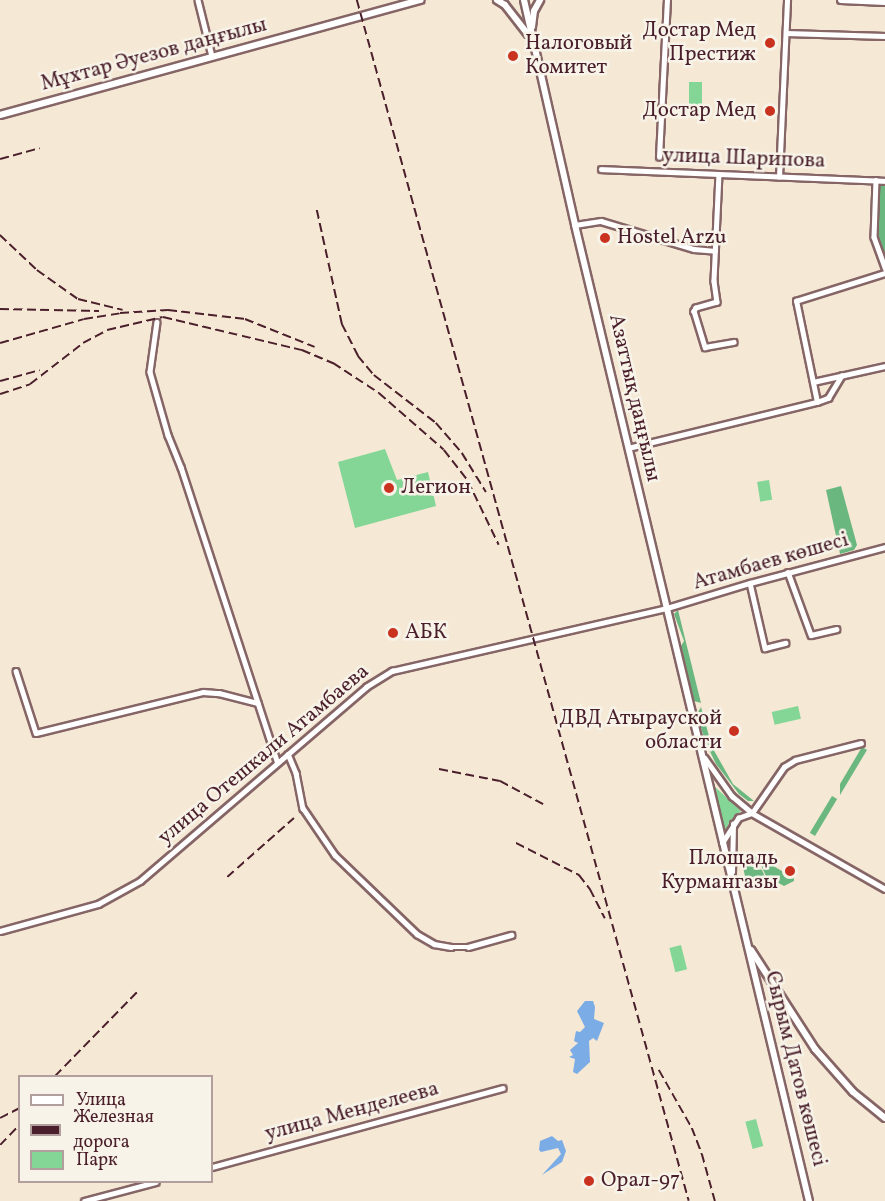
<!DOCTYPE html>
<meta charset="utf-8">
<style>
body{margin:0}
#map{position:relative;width:885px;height:1201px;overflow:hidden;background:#f5e8d4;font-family:Vollkorn,serif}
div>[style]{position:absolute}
.green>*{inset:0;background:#84d697;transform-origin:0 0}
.forest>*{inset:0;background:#6bb780;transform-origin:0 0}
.water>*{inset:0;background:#7bace6}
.roads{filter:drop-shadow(2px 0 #866566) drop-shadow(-2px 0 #866566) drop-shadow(0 2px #866566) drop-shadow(0 -2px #866566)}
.minor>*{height:4.5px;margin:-2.25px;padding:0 2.25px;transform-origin:2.25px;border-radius:2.25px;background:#fff}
.major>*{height:6px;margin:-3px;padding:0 3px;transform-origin:3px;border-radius:3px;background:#fff}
.rail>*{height:1.5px;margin-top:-0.75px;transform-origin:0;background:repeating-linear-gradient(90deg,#4a1f2b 0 9px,transparent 0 13.5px)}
.dots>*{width:16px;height:16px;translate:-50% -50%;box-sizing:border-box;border:3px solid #f7f3e8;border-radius:50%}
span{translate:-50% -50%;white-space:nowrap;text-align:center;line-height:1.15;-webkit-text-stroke:5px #f7f3e8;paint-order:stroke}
.poi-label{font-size:21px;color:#4a1f2b}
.right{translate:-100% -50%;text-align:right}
.left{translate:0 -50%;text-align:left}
.street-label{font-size:21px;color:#4a1f2b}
.legend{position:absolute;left:18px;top:1075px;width:195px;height:108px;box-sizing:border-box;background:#f7f3e8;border:2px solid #b29e9c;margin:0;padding:8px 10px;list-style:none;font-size:18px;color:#4a1f2b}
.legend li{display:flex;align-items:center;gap:12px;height:30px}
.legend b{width:30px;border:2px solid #b29e9c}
</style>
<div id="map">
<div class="green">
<div style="left:689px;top:82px;width:13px;height:26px"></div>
<div style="clip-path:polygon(385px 449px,397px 480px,428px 472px,436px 506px,355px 528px,338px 462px)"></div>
<div style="left:769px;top:480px;width:20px;height:12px;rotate:81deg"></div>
<div style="left:798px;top:706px;width:13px;height:27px;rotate:77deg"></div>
<div style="clip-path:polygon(714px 786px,741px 811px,730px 821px,725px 831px)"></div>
<div style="left:681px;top:945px;width:25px;height:12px;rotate:76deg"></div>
<div style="left:756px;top:1119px;width:28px;height:11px;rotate:75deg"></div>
</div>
<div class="forest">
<div style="clip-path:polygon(879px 184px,885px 184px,885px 260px,878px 238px)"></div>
<div style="clip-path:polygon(841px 486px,857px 545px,854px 550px,840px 554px,826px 490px)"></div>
<div style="clip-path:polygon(678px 610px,701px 703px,694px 701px,681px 646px,684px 641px,674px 614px)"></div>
<div style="clip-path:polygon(701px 707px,712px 747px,733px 784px,754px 801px,748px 801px,739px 794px,716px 764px,705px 741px,697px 714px)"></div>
<div style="clip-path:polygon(862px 747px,867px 750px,840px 795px,840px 784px)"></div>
<div style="left:832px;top:796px;width:6px;height:43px;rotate:31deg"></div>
<div style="clip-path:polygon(746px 855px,756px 856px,759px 867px,752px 859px,747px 865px,762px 870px,766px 879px,764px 883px,755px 879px,746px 881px,742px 862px)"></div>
<div style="clip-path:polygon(763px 860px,794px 878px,794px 881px,784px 886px,766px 876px,759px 861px)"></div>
</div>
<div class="water">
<div style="clip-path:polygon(585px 1001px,593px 1001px,595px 1007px,594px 1019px,604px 1023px,597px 1041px,593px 1038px,589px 1041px,590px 1062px,577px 1074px,573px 1072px,575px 1059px,569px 1057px,573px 1055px,570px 1050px,578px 1043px,574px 1041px,576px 1031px,580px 1032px,585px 1027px,577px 1011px)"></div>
<div style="clip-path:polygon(552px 1136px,558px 1141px,562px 1140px,566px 1151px,562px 1162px,542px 1175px,561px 1154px,558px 1148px,541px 1152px,539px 1150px,540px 1141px)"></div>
</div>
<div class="roads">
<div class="minor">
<div style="left:198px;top:0;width:58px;rotate:76deg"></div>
<div style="left:786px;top:33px;width:99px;rotate:1.7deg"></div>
<div style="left:659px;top:157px;width:157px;rotate:-87.1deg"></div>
<div style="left:601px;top:169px;width:284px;rotate:2.4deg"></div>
<div style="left:719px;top:174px;width:107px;rotate:92.7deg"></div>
<div style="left:714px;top:281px;width:21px;rotate:82deg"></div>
<div style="left:717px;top:302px;width:22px;rotate:164deg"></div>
<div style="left:696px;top:308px;width:4px;rotate:124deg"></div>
<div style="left:694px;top:311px;width:38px;rotate:73deg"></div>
<div style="left:705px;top:347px;width:29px;rotate:-10deg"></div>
<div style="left:779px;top:177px;width:177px;rotate:-87.4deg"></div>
<div style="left:876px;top:180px;width:57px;rotate:92deg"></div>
<div style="left:874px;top:237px;width:33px;rotate:70deg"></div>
<div style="left:575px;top:225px;width:26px;rotate:-9deg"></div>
<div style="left:601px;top:221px;width:97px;rotate:16.8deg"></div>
<div style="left:694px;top:249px;width:21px;rotate:5deg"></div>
<div style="left:157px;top:322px;width:50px;rotate:98deg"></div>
<div style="left:150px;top:372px;width:66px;rotate:74.1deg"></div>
<div style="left:168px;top:435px;width:35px;rotate:68deg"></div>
<div style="left:181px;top:467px;width:311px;rotate:71.9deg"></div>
<div style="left:813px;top:382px;width:74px;rotate:-12.5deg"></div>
<div style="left:817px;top:402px;width:103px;rotate:-101.7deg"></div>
<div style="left:796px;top:301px;width:93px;rotate:-17.5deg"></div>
<div style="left:628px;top:448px;width:195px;rotate:-13.7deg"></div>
<div style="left:817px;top:402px;width:12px;rotate:-20deg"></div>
<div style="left:828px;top:398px;width:26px;rotate:-59deg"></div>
<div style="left:788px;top:572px;width:67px;rotate:69.9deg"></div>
<div style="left:811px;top:635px;width:26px;rotate:-13deg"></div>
<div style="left:750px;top:583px;width:67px;rotate:77deg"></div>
<div style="left:765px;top:648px;width:21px;rotate:-14deg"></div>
<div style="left:16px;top:671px;width:65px;rotate:72.1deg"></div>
<div style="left:36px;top:733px;width:172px;rotate:-13.8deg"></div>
<div style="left:203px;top:692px;width:16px;rotate:4deg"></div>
<div style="left:219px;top:693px;width:40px;rotate:14.4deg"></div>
<div style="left:288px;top:754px;width:21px;rotate:67deg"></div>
<div style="left:296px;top:773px;width:36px;rotate:79deg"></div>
<div style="left:303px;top:808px;width:57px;rotate:55.8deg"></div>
<div style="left:335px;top:855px;width:114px;rotate:43.9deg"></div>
<div style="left:417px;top:934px;width:20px;rotate:30deg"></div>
<div style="left:434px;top:944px;width:17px;rotate:10deg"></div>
<div style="left:451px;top:947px;width:17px"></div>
<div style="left:468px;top:947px;width:45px;rotate:-15.6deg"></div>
<div style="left:705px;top:758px;width:47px;rotate:54.6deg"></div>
<div style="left:732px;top:796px;width:26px;rotate:40deg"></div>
<div style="left:752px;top:813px;width:153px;rotate:29.7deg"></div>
<div style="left:752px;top:813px;width:56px;rotate:-55.2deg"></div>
<div style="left:784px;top:767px;width:13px;rotate:-32deg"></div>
<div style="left:795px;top:760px;width:68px;rotate:-14.4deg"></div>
<div style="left:722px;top:843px;width:30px;rotate:-57deg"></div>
<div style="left:738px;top:818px;width:15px;rotate:-20deg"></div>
<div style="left:732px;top:872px;width:48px;rotate:-88.8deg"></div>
<div style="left:0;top:931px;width:102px;rotate:-15.4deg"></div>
<div style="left:98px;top:904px;width:48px;rotate:-28.7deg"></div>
<div style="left:140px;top:881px;width:298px;rotate:-40.6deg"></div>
<div style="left:366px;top:687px;width:31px;rotate:-32deg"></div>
<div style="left:392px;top:671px;width:282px;rotate:-12.9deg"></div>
<div style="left:667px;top:608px;width:87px;rotate:-16.8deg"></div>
<div style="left:750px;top:583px;width:140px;rotate:-14.9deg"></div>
<div style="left:212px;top:1167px;width:301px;rotate:-15.2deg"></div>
<div style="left:84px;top:1201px;width:74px;rotate:-14.8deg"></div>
</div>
<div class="major">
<div style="left:497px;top:0;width:9px;rotate:32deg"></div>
<div style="left:505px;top:5px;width:37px;rotate:52deg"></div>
<div style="left:524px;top:0;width:231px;rotate:77.2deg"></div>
<div style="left:575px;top:225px;width:1004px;rotate:76.52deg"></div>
<div style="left:841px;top:0;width:44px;rotate:2.6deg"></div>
<div style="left:532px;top:27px;width:16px;rotate:-83deg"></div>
<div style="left:534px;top:11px;width:13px;rotate:-61deg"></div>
<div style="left:0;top:115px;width:436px;rotate:-15.3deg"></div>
<div style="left:751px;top:950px;width:118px;rotate:57.1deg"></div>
<div style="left:815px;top:1049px;width:57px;rotate:48.5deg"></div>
<div style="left:853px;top:1092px;width:41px;rotate:39.1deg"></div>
</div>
</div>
<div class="rail">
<div style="left:357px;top:0;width:1246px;rotate:74.55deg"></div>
<div style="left:0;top:159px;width:41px;rotate:-15.4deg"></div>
<div style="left:317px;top:210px;width:117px;rotate:77.6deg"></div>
<div style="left:342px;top:324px;width:36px;rotate:63deg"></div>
<div style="left:358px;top:356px;width:25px;rotate:50deg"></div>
<div style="left:374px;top:375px;width:78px;rotate:37.7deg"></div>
<div style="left:436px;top:423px;width:40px;rotate:49deg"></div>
<div style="left:462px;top:453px;width:46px;rotate:58.4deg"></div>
<div style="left:0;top:235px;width:51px;rotate:43.4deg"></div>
<div style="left:37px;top:270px;width:50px;rotate:35.3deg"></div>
<div style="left:78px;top:299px;width:46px;rotate:13.7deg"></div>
<div style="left:0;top:309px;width:99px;rotate:1.2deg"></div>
<div style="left:0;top:343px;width:87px;rotate:-15.9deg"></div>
<div style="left:84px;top:319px;width:36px;rotate:-9deg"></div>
<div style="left:120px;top:313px;width:48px;rotate:-3.6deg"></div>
<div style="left:168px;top:310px;width:78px;rotate:6.7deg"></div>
<div style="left:245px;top:319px;width:75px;rotate:21.8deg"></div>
<div style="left:0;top:381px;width:41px;rotate:-15.4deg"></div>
<div style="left:0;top:394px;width:32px;rotate:-18deg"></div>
<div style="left:30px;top:384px;width:67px;rotate:-37.7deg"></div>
<div style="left:83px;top:343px;width:27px;rotate:-28deg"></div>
<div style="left:107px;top:330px;width:57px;rotate:-13.1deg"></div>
<div style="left:163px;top:317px;width:143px;rotate:13.4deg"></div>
<div style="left:302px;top:350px;width:34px;rotate:23deg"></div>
<div style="left:333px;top:363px;width:55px;rotate:33.1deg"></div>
<div style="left:379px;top:393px;width:86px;rotate:41.2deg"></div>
<div style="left:444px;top:450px;width:39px;rotate:52deg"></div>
<div style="left:468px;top:481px;width:71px;rotate:64.2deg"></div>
<div style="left:439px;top:769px;width:62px;rotate:11.1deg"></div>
<div style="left:500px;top:781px;width:49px;rotate:28.1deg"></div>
<div style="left:516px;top:843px;width:71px;rotate:26.9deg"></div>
<div style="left:579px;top:875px;width:18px;rotate:52deg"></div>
<div style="left:590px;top:889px;width:33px;rotate:63deg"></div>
<div style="left:227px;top:877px;width:89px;rotate:-41.4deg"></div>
<div style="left:659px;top:1070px;width:67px;rotate:60.4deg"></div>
<div style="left:692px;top:1128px;width:28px;rotate:69deg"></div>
<div style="left:702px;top:1154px;width:49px;rotate:74.5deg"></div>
<div style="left:55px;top:1076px;width:117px;rotate:-45.7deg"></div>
<div style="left:0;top:1118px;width:22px;rotate:-27deg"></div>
<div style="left:0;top:1145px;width:29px;rotate:-46deg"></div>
</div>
<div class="dots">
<div style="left:770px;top:43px;background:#c8321e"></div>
<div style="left:513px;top:56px;background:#c8321e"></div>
<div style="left:770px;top:111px;background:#c8321e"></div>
<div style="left:605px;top:238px;background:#c8321e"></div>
<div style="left:389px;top:488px;background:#c8321e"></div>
<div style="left:393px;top:633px;background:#c8321e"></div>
<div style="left:734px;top:731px;background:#c8321e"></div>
<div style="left:790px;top:871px;background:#c8321e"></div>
<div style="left:589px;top:1181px;background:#c8321e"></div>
</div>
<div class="poi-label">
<span class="right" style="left:756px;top:43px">Достар Мед<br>Престиж</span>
<span class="left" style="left:525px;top:56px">Налоговый<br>Комитет</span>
<span class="right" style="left:756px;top:111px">Достар Мед</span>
<span class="left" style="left:617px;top:238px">Hostel Arzu</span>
<span class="left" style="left:401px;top:488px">Легион</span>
<span class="left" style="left:405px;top:633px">АБК</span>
<span class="right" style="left:722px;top:731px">ДВД Атырауской<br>области</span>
<span class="right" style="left:778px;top:871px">Площадь<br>Курмангазы</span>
<span class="left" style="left:601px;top:1181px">Орал-97</span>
</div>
<div class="street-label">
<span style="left:154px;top:55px;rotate:-15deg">Мұхтар Әуезов даңғылы</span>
<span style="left:744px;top:159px;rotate:2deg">улица Шарипова</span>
<span style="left:634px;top:398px;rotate:77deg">Азаттық даңғылы</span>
<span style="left:771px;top:562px;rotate:-16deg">Атамбаев көшесі</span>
<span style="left:264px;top:755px;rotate:-40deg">улица Отешкали Атамбаева</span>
<span style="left:795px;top:1069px;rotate:76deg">Сырым Датов көшесі</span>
<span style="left:352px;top:1112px;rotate:-15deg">улица Менделеева</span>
</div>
<ul class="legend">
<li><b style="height:8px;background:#fff"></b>Улица</li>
<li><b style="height:8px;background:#4a1f2b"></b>Железная дорога</li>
<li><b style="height:16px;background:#84d697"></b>Парк</li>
</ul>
</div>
